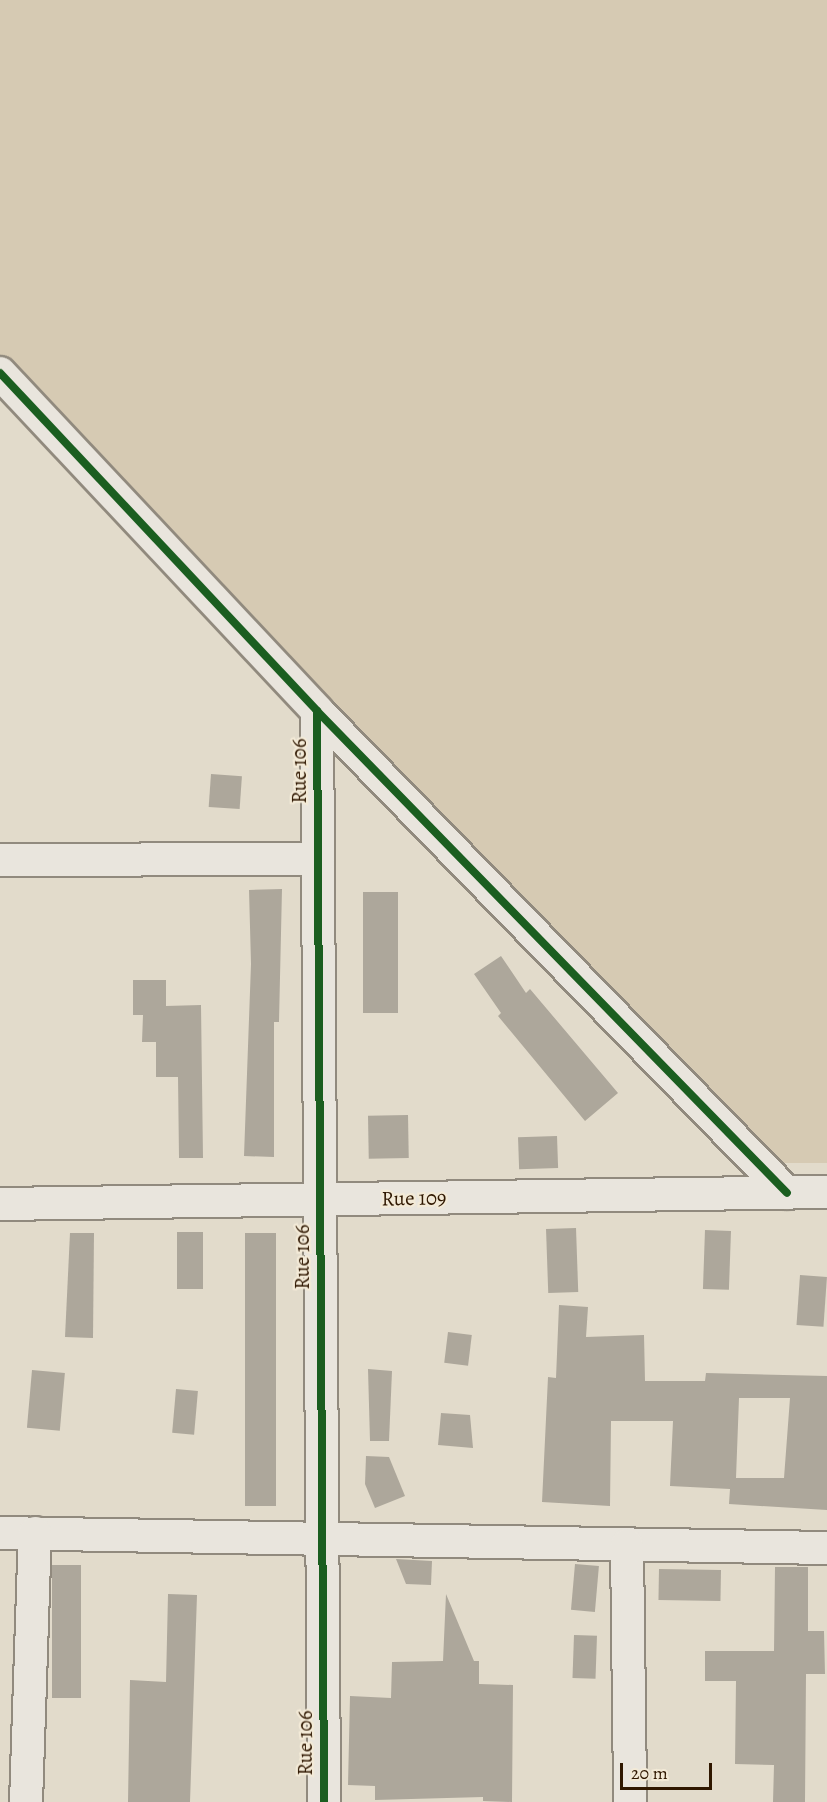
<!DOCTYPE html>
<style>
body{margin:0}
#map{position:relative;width:827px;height:1802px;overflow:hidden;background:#e2dbcb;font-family:Alegreya,serif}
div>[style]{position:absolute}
.green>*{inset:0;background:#d6cab3}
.building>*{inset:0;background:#ada79b;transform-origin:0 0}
.roads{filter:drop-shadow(2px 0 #918a7e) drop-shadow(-2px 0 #918a7e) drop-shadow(0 2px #918a7e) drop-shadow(0 -2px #918a7e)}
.minor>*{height:32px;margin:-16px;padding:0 16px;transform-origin:16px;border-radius:16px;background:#e9e5dd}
.cycleway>*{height:8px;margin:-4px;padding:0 4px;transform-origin:4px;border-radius:4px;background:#1b5e20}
span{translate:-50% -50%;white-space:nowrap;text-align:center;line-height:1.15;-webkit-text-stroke:4.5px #f3ead7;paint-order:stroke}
.street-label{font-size:21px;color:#2f1700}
.scale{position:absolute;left:620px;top:1763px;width:92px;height:27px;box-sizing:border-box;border:3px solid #2f1700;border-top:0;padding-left:8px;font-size:18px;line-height:21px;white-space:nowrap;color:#2f1700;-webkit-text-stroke:4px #f3ead7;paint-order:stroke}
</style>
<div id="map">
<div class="green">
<div style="clip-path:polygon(0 0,827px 0,827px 1163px,772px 1163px,0 358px)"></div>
</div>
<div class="building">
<div style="left:211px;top:774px;width:31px;height:33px;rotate:4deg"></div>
<div style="clip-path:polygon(282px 889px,279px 1022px,274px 1022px,274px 1157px,244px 1156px,251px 964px,249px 890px)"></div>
<div style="left:363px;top:892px;width:35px;height:121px"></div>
<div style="clip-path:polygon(501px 956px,526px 993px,530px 989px,618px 1093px,585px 1121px,498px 1016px,501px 1013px,474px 974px)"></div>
<div style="clip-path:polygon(133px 980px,166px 980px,166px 1006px,201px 1005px,203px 1158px,179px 1158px,178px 1077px,156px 1077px,156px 1042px,142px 1042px,143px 1015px,133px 1015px)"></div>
<div style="left:408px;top:1115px;width:43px;height:40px;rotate:89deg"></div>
<div style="left:557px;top:1136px;width:32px;height:39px;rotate:88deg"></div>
<div style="left:576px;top:1228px;width:64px;height:30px;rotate:88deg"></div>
<div style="left:705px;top:1230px;width:26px;height:59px;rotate:2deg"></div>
<div style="left:177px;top:1232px;width:26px;height:57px"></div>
<div style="clip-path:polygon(70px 1233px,94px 1233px,93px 1338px,65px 1337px)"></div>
<div style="left:245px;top:1233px;width:31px;height:273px"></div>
<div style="left:800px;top:1275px;width:27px;height:50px;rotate:4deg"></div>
<div style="clip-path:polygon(evenodd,559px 1305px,588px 1307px,586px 1337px,644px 1335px,645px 1381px,705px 1381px,706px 1373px,827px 1376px,827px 1510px,729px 1504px,730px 1489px,670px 1486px,673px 1421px,611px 1421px,610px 1506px,542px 1502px,548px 1377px,556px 1378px,559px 1305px,739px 1398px,790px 1398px,784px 1478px,736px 1478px,739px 1398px)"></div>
<div style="left:448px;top:1332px;width:24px;height:31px;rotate:7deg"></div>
<div style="clip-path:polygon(368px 1369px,392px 1371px,389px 1441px,370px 1441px)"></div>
<div style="left:32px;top:1370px;width:33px;height:58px;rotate:5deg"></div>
<div style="left:176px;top:1389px;width:22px;height:44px;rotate:5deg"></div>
<div style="clip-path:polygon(441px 1413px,470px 1415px,473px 1448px,438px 1445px)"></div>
<div style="clip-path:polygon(366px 1456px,389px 1457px,405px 1496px,375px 1508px,365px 1484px)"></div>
<div style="clip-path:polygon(396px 1559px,432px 1561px,431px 1585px,406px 1584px)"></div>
<div style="left:575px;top:1564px;width:24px;height:46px;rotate:5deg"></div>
<div style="left:52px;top:1565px;width:29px;height:133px"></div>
<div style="clip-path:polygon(775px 1567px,808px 1567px,808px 1631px,824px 1631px,825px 1674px,806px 1674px,805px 1802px,773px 1802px,774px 1765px,735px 1764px,736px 1681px,705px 1681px,705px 1651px,774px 1651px)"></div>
<div style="left:659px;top:1569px;width:62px;height:31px;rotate:1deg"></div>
<div style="clip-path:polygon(168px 1594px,197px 1595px,190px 1802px,128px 1802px,130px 1680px,166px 1682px)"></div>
<div style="clip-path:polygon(446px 1594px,474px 1661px,479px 1661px,479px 1684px,513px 1685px,512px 1802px,483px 1801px,483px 1797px,375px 1800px,375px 1786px,348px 1785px,350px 1696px,391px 1698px,392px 1662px,443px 1661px)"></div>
<div style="left:574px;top:1635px;width:23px;height:43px;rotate:2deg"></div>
</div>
<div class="roads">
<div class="minor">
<div style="left:0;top:373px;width:463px;rotate:46.8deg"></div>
<div style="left:317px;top:711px;width:673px;rotate:45.72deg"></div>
<div style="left:317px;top:711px;width:1091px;rotate:89.63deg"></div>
<div style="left:0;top:860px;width:318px;rotate:-0.2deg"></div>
<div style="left:0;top:1204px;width:827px;rotate:-0.83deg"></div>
<div style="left:0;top:1533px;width:827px;rotate:1.04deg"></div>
<div style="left:627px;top:1545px;width:257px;rotate:89.3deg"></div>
<div style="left:26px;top:1802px;width:269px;rotate:-88.1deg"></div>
</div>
</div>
<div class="cycleway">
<div style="left:0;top:373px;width:463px;rotate:46.8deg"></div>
<div style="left:317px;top:711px;width:673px;rotate:45.72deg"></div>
<div style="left:317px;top:711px;width:1091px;rotate:89.63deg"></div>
</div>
<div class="street-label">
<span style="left:299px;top:771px;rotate:-90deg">Rue 106</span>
<span style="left:414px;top:1198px;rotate:-1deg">Rue 109</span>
<span style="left:302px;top:1257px;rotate:-90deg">Rue 106</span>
<span style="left:305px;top:1743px;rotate:-90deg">Rue 106</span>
</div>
<div class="scale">20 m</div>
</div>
